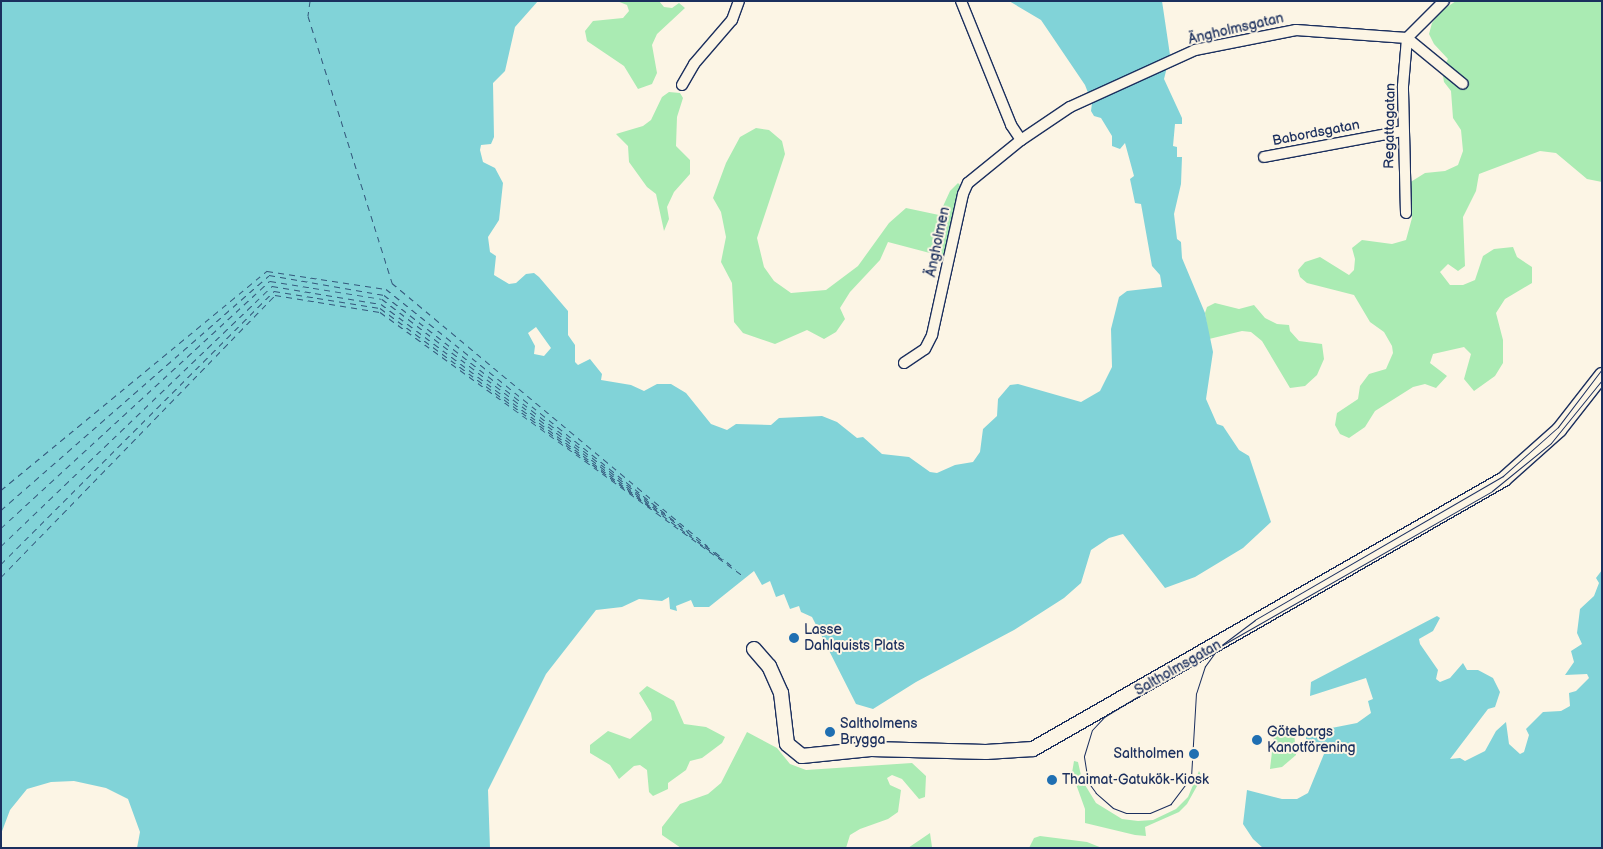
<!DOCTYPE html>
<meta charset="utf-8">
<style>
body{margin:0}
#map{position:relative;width:1603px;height:849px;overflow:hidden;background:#fcf5e5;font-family:"Balsamiq Sans",sans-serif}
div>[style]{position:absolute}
.green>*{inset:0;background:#aaebb3}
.water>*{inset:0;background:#81d3d8}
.ferry>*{height:1px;margin-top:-0.5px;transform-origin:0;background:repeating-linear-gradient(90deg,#34587c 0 6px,transparent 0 11px)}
.roads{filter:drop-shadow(1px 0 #1b2f5e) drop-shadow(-1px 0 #1b2f5e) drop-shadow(0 1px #1b2f5e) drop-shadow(0 -1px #1b2f5e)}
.street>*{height:10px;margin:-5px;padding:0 5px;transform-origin:5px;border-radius:5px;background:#fcf5e5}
.secondary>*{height:14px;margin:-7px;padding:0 7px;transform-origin:7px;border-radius:7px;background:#fcf5e5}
.tram>*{height:1px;margin:-0.5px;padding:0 0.5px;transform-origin:0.5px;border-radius:0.5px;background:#1b2f5e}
.dots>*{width:14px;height:14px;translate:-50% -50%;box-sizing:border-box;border:2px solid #fcf5e5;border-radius:50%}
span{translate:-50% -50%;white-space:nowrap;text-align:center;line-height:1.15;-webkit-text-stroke:4px #fcf5e5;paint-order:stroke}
.street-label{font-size:14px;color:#1b2f5e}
.poi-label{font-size:14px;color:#1b2f5e}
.left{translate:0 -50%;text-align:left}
.right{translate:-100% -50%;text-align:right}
.frame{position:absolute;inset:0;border:2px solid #1b2f5e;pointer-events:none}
</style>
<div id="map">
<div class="green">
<div style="clip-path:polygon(617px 1px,659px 1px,664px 7px,672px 8px,679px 3px,685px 8px,657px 34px,652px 45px,657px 73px,652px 84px,638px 89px,624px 66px,587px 41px,585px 31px,593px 21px,623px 18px,629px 11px,627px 5px)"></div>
<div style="clip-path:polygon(1456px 1px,1602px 1px,1602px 182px,1587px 179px,1556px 153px,1540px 151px,1479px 174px,1476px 191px,1463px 217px,1465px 266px,1458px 271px,1448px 264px,1440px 272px,1450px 285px,1463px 285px,1475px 280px,1483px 256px,1494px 249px,1513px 247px,1517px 257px,1532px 267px,1532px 283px,1505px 299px,1496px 313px,1503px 340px,1503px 363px,1495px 376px,1474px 391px,1464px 379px,1471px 354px,1464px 347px,1433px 354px,1430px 363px,1447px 376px,1436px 388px,1425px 384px,1413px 387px,1375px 411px,1365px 427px,1349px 438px,1340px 434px,1335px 425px,1337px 413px,1358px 399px,1360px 386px,1369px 374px,1386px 369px,1393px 353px,1392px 346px,1384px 332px,1370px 322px,1354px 295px,1307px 283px,1300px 277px,1298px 270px,1305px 262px,1320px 257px,1349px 275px,1354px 270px,1355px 259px,1352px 248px,1362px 240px,1392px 244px,1406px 240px,1412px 218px,1409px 183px,1425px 173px,1445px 171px,1458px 165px,1463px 151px,1461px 130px,1453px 118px,1451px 91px,1444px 82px,1442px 70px,1448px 59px,1434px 44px,1429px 34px,1432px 23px,1441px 11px)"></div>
<div style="clip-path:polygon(669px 92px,680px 93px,683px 98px,677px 117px,676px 146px,690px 160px,690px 174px,674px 192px,667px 207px,669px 219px,664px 231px,656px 194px,647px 187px,629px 162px,628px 146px,616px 134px,643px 126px,651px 120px,662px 97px)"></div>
<div style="clip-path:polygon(756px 128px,769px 130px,782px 141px,785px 154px,757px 238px,764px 267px,774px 281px,791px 293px,826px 290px,858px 266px,889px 223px,906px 208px,939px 215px,950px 191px,958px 183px,961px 186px,945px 257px,888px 242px,880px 260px,850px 292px,840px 308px,845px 319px,836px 332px,824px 339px,807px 330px,775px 344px,743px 333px,734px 322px,732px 283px,721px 262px,726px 237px,721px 212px,713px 198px,726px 163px,740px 137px)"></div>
<div style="clip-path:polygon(1215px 303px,1239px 309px,1254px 305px,1265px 318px,1277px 324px,1289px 325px,1290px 331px,1299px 341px,1322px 344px,1324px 359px,1317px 375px,1305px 386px,1290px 388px,1262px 341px,1251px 332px,1242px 331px,1209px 339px,1205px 313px,1207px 307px)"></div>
<div style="clip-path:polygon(647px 686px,674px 701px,684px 724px,706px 727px,725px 737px,722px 743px,702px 758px,690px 761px,686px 770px,668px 783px,668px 789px,653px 796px,649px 792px,647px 770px,640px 765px,634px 766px,619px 779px,610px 765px,590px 753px,590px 745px,608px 731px,630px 739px,652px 720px,651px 713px,639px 693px)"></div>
<div style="clip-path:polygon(1278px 731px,1294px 732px,1296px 755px,1282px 767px,1270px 769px,1274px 734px)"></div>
<div style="clip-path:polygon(747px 732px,777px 748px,790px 764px,806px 770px,912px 763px,926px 776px,925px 797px,919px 799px,902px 779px,892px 775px,887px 778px,890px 785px,901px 790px,898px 812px,888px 819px,860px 829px,850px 835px,846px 848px,681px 848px,662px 835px,662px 827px,680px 804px,708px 794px,721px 783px)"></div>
<div style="clip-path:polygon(1074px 761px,1078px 762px,1082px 780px,1096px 803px,1122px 819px,1138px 821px,1153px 820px,1176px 809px,1188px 797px,1199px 771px,1202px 777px,1187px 804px,1179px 812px,1145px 827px,1146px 836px,1135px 835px,1085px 823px,1085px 809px,1072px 773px)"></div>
<div style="clip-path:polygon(930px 833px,932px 847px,957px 848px,908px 848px)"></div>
<div style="clip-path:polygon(1040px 836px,1087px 842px,1102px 848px,1029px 848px,1034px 838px)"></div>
</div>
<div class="water">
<div style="clip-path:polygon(evenodd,1px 1px,538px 1px,515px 27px,505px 71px,493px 83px,494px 137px,491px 144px,481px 145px,480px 150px,483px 162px,495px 168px,503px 183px,499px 220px,488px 237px,490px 252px,496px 256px,494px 275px,509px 284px,516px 283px,526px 274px,534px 273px,539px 277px,568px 311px,568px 335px,575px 345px,575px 362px,578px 365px,590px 359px,602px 374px,601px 380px,631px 385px,644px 391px,657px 384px,671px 384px,686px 393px,711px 424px,727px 430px,736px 424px,771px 425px,779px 418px,822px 416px,837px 422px,857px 438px,863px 437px,882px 454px,909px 457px,930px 472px,937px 473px,955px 465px,973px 462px,980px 452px,983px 429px,997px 416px,998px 399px,1010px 385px,1018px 384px,1081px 402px,1100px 391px,1112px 367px,1111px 329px,1119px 297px,1127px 291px,1162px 287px,1160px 275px,1152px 266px,1141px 204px,1135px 203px,1130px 179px,1134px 176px,1125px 143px,1120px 149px,1112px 146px,1112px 136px,1101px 118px,1094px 116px,1091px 111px,1092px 103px,1085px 85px,1041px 20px,1009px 1px,1162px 1px,1170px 55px,1164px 79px,1182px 118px,1182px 124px,1175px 124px,1173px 146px,1177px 147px,1177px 157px,1182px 157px,1181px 184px,1174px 214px,1177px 239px,1181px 242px,1182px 258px,1205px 313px,1213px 352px,1206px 399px,1217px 424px,1223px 426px,1239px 450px,1249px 456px,1271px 522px,1243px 548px,1195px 577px,1165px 588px,1123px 534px,1109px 538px,1091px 550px,1081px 583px,1064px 598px,1014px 630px,916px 682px,873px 709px,856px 704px,812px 617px,801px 612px,799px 606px,790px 609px,784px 594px,776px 597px,770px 581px,762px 585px,754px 571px,709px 607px,694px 607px,691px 600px,676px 606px,677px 611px,670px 609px,669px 597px,662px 601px,639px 599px,622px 607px,596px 610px,546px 674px,488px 790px,490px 848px,137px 848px,140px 832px,128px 799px,106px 788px,74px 781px,51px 782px,27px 789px,10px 810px,1px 834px,1px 1px,536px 327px,551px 348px,544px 356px,534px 354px,535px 346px,528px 333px,536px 327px)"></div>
<div style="clip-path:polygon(1602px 570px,1602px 848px,1263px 848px,1253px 839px,1243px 824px,1247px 790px,1282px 799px,1297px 799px,1308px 793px,1324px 754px,1329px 754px,1334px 748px,1334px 743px,1306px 746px,1306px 733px,1357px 723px,1371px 713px,1368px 701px,1373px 699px,1366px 678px,1310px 696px,1311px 682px,1437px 616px,1440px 618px,1433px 631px,1419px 639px,1420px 644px,1438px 670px,1436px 679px,1440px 682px,1450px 678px,1463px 663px,1467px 670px,1478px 670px,1493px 678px,1500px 692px,1495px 707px,1488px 709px,1450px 759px,1460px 758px,1465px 761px,1485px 751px,1496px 731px,1506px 722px,1509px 744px,1520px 754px,1524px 752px,1529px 735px,1526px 729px,1543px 712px,1561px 711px,1570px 706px,1569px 693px,1576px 691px,1589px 678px,1587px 674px,1565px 675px,1574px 662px,1571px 651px,1582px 644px,1577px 633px,1580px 609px,1594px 596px,1599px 583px,1596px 578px)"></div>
</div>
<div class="ferry">
<div style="left:310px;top:1px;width:15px;rotate:98deg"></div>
<div style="left:308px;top:16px;width:280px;rotate:72.5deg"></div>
<div style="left:392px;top:283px;width:411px;rotate:39.8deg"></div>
<div style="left:1px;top:490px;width:345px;rotate:-39.5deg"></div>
<div style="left:267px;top:271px;width:120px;rotate:8.6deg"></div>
<div style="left:386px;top:289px;width:388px;rotate:38.8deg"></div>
<div style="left:1px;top:510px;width:356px;rotate:-41.2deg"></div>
<div style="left:269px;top:275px;width:117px;rotate:9.9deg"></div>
<div style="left:384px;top:295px;width:407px;rotate:38deg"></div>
<div style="left:1px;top:528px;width:365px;rotate:-42.6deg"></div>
<div style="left:270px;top:281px;width:113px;rotate:9.1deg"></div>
<div style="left:382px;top:299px;width:355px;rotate:37.5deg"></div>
<div style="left:705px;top:545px;width:13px;rotate:39deg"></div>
<div style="left:1px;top:546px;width:376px;rotate:-43.8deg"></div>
<div style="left:272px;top:286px;width:110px;rotate:9.4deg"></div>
<div style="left:381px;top:304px;width:405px;rotate:36.9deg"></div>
<div style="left:705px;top:547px;width:16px;rotate:35deg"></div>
<div style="left:715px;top:552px;width:11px;rotate:38deg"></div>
<div style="left:718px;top:556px;width:11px;rotate:38deg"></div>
<div style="left:727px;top:562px;width:11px;rotate:41deg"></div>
<div style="left:1px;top:564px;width:386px;rotate:-45deg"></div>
<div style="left:274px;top:291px;width:107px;rotate:9.1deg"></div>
<div style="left:380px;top:308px;width:340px;rotate:36.4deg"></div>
<div style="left:1px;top:577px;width:393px;rotate:-45.8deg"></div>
<div style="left:275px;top:295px;width:106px;rotate:9.2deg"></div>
<div style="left:380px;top:312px;width:451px;rotate:36deg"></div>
</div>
<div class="roads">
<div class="street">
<div style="left:961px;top:1px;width:134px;rotate:68deg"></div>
<div style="left:1011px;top:125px;width:18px;rotate:56deg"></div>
<div style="left:1407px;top:38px;width:72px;rotate:39.4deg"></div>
<div style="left:682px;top:85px;width:24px;rotate:-60deg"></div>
<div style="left:694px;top:64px;width:58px;rotate:-49.2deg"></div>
<div style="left:732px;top:20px;width:20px;rotate:-70deg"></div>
<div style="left:1264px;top:157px;width:141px;rotate:-10.6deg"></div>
<div style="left:1406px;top:213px;width:127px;rotate:-91.4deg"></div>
<div style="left:1403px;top:86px;width:48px;rotate:-85.2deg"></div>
<div style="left:904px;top:363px;width:25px;rotate:-34deg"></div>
<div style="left:925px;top:349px;width:16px;rotate:-63deg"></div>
<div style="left:932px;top:335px;width:144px;rotate:-77.6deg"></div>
<div style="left:963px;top:194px;width:12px;rotate:-66deg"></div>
<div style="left:968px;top:183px;width:68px;rotate:-39.1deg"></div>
<div style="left:1021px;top:140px;width:59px;rotate:-34deg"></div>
<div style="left:1070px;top:107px;width:137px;rotate:-24.5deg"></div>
<div style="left:1195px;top:50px;width:103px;rotate:-11.2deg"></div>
<div style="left:1296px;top:30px;width:111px;rotate:4.1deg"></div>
<div style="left:1407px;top:38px;width:52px;rotate:-45deg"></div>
</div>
<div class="secondary">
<div style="left:754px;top:649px;width:23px;rotate:49deg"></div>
<div style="left:769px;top:666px;width:30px;rotate:66deg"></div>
<div style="left:781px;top:693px;width:51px;rotate:83.3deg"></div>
<div style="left:787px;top:744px;width:19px;rotate:39deg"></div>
<div style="left:802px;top:756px;width:69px;rotate:-5.8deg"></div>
<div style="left:871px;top:749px;width:115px;rotate:1.5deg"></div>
<div style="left:986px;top:752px;width:47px;rotate:-3.7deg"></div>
<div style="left:1033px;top:749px;width:543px;rotate:-29.82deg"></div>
<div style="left:1504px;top:479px;width:74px;rotate:-41.7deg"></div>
<div style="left:1559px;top:430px;width:70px;rotate:-52deg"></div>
</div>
</div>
<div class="tram">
<div style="left:1602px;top:369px;width:73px;rotate:127.2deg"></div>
<div style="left:1558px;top:427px;width:74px;rotate:138.3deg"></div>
<div style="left:1503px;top:476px;width:287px;rotate:149.9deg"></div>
<div style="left:1255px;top:620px;width:45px;rotate:143.1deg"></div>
<div style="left:1219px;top:647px;width:24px;rotate:126deg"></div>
<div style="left:1205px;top:666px;width:28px;rotate:108deg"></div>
<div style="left:1196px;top:693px;width:84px;rotate:93.4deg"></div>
<div style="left:1191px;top:777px;width:34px;rotate:127deg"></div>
<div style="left:1171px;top:804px;width:23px;rotate:157deg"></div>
<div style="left:1150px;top:813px;width:24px;rotate:180deg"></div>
<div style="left:1126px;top:813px;width:14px;rotate:-159deg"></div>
<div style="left:1113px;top:808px;width:23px;rotate:-139deg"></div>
<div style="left:1096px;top:793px;width:14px;rotate:-126deg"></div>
<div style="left:1088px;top:782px;width:26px;rotate:-99deg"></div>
<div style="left:1084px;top:756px;width:27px;rotate:-73deg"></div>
<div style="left:1092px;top:730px;width:18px;rotate:-47deg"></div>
<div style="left:1104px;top:717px;width:135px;rotate:-31.3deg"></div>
<div style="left:1219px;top:647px;width:314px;rotate:-29.7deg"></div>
<div style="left:1492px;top:491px;width:76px;rotate:-39.1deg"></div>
<div style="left:1551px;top:443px;width:81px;rotate:-51deg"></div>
</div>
<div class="dots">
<div style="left:794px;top:638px;background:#1f6fb2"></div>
<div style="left:830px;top:732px;background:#1f6fb2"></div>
<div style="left:1257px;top:740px;background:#1f6fb2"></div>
<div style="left:1194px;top:754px;background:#1f6fb2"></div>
<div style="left:1052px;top:780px;background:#1f6fb2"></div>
</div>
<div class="street-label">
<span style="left:1236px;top:29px;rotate:-13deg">Ängholmsgatan</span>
<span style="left:1390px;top:126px;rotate:-89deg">Regattagatan</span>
<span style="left:1316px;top:133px;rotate:-11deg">Babordsgatan</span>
<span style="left:938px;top:242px;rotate:-78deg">Ängholmen</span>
<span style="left:1178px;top:668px;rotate:-30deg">Saltholmsgatan</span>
</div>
<div class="poi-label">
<span class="left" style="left:804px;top:638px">Lasse<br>Dahlquists Plats</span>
<span class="left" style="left:840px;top:732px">Saltholmens<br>Brygga</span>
<span class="left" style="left:1267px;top:740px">Göteborgs<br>Kanotförening</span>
<span class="right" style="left:1184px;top:754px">Saltholmen</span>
<span class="left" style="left:1062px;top:780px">Thaimat-Gatukök-Kiosk</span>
</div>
<div class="frame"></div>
</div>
